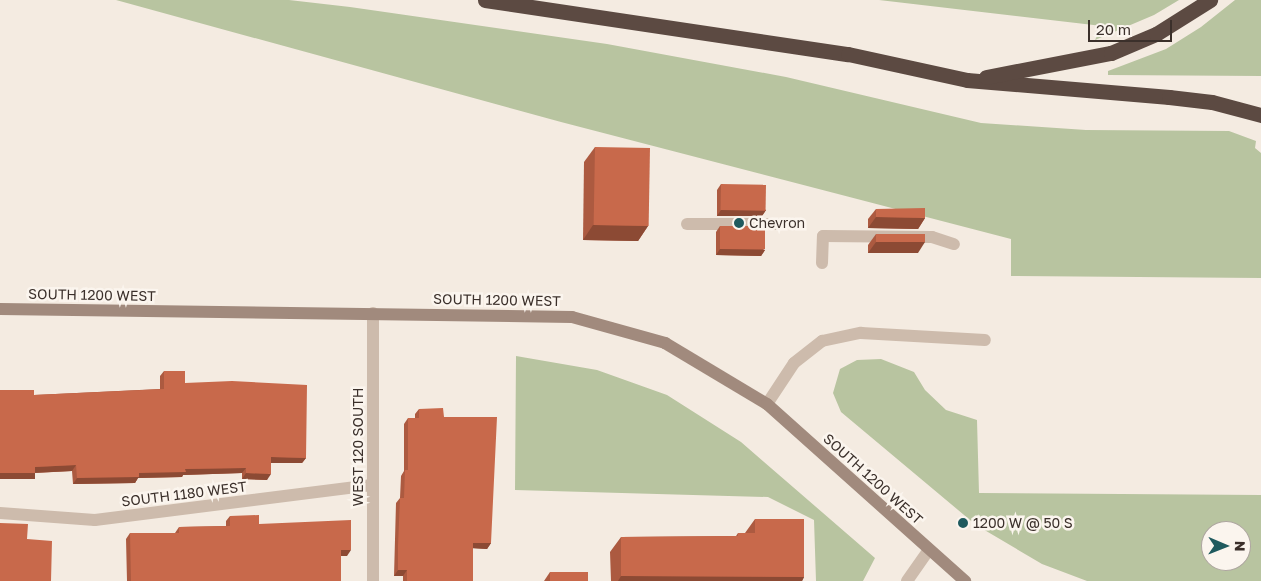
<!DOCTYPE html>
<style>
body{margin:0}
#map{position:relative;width:1261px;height:581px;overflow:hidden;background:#f4ebe1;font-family:"Golos Text",sans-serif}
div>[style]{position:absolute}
.green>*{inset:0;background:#b8c4a0}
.lane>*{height:12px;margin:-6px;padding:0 6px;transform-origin:6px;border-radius:6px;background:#cdbbac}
.street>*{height:12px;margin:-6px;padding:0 6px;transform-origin:6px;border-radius:6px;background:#cdbbac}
.secondary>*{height:12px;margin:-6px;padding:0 6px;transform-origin:6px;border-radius:6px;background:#a18a7d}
.highway>*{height:15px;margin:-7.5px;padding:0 7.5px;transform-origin:7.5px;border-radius:7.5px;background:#5c4a42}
.wall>*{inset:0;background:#ac5a40}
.shaded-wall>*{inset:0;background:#8c4a34;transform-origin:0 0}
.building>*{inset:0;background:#c8694b;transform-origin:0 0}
.dots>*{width:14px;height:14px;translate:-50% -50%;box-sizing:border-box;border:2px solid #fbf5ee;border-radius:50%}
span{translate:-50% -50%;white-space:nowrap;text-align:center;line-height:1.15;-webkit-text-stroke:5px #fbf5ee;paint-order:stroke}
.poi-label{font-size:14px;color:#3b302b}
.left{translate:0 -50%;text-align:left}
.street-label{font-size:14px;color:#3b302b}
.north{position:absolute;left:1201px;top:521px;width:50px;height:50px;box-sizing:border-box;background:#fbf5ee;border:1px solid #aea6a0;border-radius:50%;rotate:91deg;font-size:14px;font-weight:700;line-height:20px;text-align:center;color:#3b302b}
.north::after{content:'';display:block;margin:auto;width:18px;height:22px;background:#1f5a5e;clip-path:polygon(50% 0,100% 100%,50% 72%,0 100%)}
.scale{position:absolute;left:1088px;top:20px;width:84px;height:22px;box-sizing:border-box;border:2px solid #3b302b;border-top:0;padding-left:6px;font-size:15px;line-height:18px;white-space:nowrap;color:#3b302b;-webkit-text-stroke:4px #fbf5ee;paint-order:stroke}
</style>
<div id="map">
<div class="green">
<div style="clip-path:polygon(116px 0,289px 0,350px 7px,607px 44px,786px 77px,981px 123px,1086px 130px,1229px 131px,1256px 141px,1255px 148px,1261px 153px,1261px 278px,1011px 276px,1011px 239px,561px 122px)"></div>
<div style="clip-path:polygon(879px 0,1179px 0,1154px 15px,1095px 40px,1102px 26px)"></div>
<div style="clip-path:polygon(1235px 0,1261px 0,1261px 76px,1108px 75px,1108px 71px,1166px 49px,1201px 27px)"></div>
<div style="clip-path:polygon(516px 356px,597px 370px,667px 395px,741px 442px,875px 558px,863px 581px,816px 581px,814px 520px,768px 497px,515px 490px)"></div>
<div style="clip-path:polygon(evenodd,881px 359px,914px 372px,925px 390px,946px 410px,977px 420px,979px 493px,1261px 495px,1261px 581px,1087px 581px,1042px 564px,976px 525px,841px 412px,833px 393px,840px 369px,857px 360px,881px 359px,1211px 531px,1241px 531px,1241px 561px,1211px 561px,1211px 531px)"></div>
</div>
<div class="lane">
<div style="left:687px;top:224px;width:89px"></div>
<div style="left:822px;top:263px;width:27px;rotate:-88deg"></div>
<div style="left:823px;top:236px;width:109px;rotate:0.5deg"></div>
<div style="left:932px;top:237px;width:23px;rotate:18deg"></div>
</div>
<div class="street">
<div style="left:767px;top:404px;width:49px;rotate:-56.6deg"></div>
<div style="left:794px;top:363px;width:36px;rotate:-38deg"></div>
<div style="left:822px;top:341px;width:40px;rotate:-12deg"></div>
<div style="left:861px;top:333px;width:124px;rotate:3.2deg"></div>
<div style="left:0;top:513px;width:95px;rotate:4.2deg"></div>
<div style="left:95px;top:520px;width:279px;rotate:-7.2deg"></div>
<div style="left:373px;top:581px;width:268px;rotate:-90deg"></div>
<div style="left:907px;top:581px;width:38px;rotate:-55deg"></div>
</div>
<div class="secondary">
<div style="left:0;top:309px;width:572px;rotate:0.8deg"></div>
<div style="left:572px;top:317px;width:97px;rotate:15.6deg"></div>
<div style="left:665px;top:343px;width:119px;rotate:30.9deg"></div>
<div style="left:767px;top:404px;width:266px;rotate:41.8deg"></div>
</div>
<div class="highway">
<div style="left:485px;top:0;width:367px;rotate:8.5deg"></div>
<div style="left:848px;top:54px;width:122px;rotate:12.3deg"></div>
<div style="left:967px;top:80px;width:203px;rotate:4.8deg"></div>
<div style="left:1169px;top:97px;width:43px;rotate:6.6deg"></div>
<div style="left:1212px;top:102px;width:51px;rotate:14.9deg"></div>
<div style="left:986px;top:77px;width:127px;rotate:-10.9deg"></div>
<div style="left:1111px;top:53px;width:49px;rotate:-22.9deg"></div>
<div style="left:1156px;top:34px;width:64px;rotate:-32.2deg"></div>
</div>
<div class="wall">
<div style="clip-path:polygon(595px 147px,648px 226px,638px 241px,583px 240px,584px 162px)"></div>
<div style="clip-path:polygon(721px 184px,766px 210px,762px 216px,717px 216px,717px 190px)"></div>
<div style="clip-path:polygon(876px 209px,925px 218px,918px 229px,868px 228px,868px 219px)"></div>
<div style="clip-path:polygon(720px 226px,765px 250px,761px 256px,716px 255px,716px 232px)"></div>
<div style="clip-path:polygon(876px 234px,918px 253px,868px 253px,868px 245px)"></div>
<div style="clip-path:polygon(164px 371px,185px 383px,306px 458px,302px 463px,271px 463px,267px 480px,242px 479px,242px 473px,183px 475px,182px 477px,138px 478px,135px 483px,73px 484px,72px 471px,35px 473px,31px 479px,0 479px,0 390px,34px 395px,160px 389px,160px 376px)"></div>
<div style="clip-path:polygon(419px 409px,444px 417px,491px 543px,487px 549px,473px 548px,473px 581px,403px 581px,403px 576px,394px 576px,396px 503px,400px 498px,401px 476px,404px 471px,404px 424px,408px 418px,415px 418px,415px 414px)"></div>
<div style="clip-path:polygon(230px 516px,259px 524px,347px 556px,341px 556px,341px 581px,127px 581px,126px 539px,130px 533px,175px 533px,179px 527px,226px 526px,226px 521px)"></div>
<div style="clip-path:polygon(755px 519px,804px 577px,802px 581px,611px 581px,610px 552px,621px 537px,736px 536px,738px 533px,745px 533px)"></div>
<div style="clip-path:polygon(550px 572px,588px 581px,544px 581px)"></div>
</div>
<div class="shaded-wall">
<div style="clip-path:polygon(721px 210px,766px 210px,762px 216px,717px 216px)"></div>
<div style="clip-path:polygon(876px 217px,925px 218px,918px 229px,868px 228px)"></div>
<div style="clip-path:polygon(593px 225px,648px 226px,638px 241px,583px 240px)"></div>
<div style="clip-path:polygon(876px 242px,925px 242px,918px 253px,868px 253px)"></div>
<div style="clip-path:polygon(720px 249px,765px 250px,761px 256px,716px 255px)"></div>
<div style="clip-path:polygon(271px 457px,306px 458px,302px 463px,267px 463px)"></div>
<div style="clip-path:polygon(76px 465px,72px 471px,31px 473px,35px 467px)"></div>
<div style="clip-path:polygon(246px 468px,242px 473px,183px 475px,182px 477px,138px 478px,135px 483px,73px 484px,77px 478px,185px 469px)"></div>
<div style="left:0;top:473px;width:35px;height:6px"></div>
<div style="clip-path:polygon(246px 473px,271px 474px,267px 480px,242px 479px)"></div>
<div style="clip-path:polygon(473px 543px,491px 543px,487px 549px,469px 548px)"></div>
<div style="clip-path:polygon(341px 550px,351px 550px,347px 556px,337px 556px)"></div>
<div style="clip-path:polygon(398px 570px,407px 570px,403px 576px,394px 576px)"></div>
<div style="clip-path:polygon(621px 576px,804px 577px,802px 581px,618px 581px)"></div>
</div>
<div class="building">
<div style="left:595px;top:147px;width:55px;height:78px;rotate:1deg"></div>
<div style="left:721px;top:184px;width:45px;height:26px;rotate:1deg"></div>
<div style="clip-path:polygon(925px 208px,925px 218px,876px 217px,876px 209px)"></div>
<div style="left:720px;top:226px;width:45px;height:23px"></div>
<div style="left:876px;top:234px;width:49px;height:8px"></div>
<div style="clip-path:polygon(164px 371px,185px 371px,185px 383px,232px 381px,307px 385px,306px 458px,271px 457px,271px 474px,246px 473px,246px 468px,185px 469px,186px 472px,139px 473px,139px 477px,77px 478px,76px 465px,35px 467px,35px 473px,0 473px,0 390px,34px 390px,34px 395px,164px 389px)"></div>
<div style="clip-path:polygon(443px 408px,444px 417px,497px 417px,491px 543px,473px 543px,473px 581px,407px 581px,407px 570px,398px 570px,398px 546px,400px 498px,404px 498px,405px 470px,408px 470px,408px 418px,419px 418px,419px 409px)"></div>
<div style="clip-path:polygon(259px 515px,259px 524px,351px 520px,351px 550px,341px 550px,341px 581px,131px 581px,130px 533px,179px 533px,179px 527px,230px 526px,230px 516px)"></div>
<div style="clip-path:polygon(755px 519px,804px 519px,804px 577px,621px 576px,621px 537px,738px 536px,738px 533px,755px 533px)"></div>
<div style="clip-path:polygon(0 523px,28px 524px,27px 539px,52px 541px,51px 581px,0 581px)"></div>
<div style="left:550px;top:572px;width:38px;height:9px"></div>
</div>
<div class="dots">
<div style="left:739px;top:223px;background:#1f5a5e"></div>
<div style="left:963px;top:523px;background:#1f5a5e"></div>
</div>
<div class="poi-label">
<span class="left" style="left:749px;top:223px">Chevron</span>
<span class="left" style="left:973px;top:523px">1200 W @ 50 S</span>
</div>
<div class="street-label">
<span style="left:92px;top:295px;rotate:1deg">SOUTH 1200 WEST</span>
<span style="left:497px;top:300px;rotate:1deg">SOUTH 1200 WEST</span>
<span style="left:358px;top:447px;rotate:-90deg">WEST 120 SOUTH</span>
<span style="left:873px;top:479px;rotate:42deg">SOUTH 1200 WEST</span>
<span style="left:184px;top:494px;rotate:-7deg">SOUTH 1180 WEST</span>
</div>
<div class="north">N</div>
<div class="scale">20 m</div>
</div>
